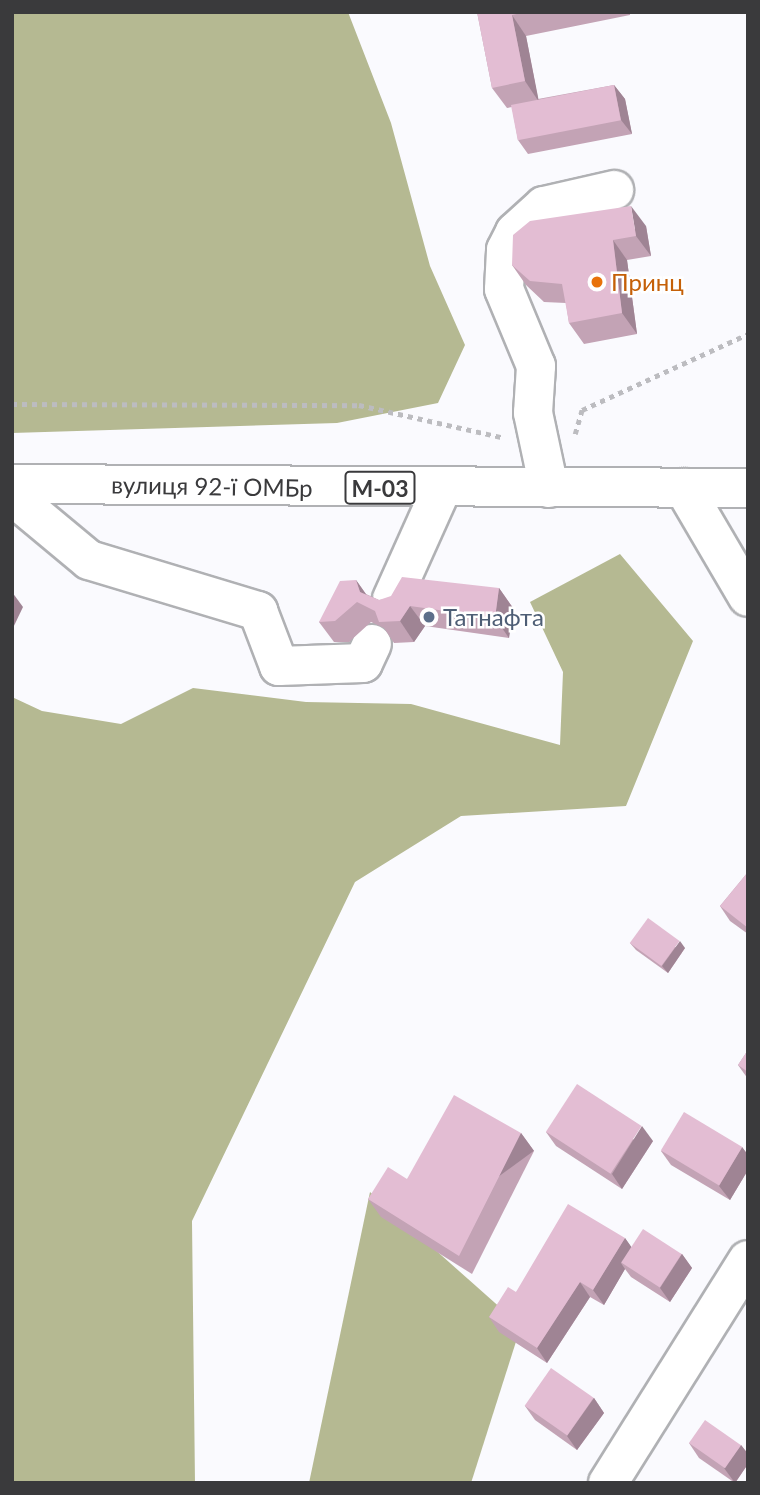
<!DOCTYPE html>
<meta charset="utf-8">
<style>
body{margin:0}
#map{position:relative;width:760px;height:1495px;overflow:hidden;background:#fafafe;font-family:Lato,sans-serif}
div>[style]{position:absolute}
.forest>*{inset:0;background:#b5b992}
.path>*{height:4.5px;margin-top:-2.25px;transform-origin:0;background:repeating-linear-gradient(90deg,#bcbcc0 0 5px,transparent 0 10px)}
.roads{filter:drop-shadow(2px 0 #b0b1b4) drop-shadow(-2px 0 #b0b1b4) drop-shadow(0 2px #b0b1b4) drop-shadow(0 -2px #b0b1b4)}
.minor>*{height:38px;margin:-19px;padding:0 19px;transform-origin:19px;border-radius:19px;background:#fff}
.major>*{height:38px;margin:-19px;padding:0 19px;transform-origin:19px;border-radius:19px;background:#fff}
.highway>*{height:38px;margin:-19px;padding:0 19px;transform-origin:19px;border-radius:19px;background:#fff}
.wall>*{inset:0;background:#c3a3b5}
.shaded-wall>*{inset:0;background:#9f8494;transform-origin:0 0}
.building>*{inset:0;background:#e3bdd3;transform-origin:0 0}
.dots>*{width:19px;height:19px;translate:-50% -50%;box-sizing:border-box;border:4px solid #fff;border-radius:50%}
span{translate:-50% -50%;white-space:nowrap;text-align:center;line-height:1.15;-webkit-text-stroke:5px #fff;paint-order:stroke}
.shield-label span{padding:2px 5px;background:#fff;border:2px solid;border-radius:5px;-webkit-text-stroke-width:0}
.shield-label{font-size:23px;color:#3a3a3c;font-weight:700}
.food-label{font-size:24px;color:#c56008}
.left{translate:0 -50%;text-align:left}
.street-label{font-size:24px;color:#3a3a3c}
.service-label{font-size:24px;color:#4e5e75}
.frame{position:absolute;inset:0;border:14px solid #3a3a3c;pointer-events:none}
</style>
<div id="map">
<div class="forest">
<div style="clip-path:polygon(12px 12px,348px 12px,391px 123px,430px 266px,465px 345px,438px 403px,337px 423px,12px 433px)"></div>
<div style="clip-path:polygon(620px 554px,693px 641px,626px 806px,461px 816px,355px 882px,192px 1221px,195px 1483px,12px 1483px,12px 697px,42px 711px,121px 724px,193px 688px,306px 702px,411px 704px,560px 745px,563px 672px,530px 602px)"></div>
<div style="clip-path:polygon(370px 1192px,521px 1326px,471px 1483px,309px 1483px)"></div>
</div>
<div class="path">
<div style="left:12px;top:404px;width:347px;rotate:0.2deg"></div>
<div style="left:359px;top:405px;width:146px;rotate:12.7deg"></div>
<div style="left:575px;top:434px;width:25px;rotate:-74deg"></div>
<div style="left:582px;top:410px;width:183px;rotate:-24.6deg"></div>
</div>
<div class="roads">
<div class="minor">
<div style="left:549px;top:488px;width:77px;rotate:-102deg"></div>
<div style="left:533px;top:413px;width:47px;rotate:-86.3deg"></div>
<div style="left:536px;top:366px;width:83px;rotate:-112.6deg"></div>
<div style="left:504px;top:289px;width:39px;rotate:-87deg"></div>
<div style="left:506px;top:250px;width:20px;rotate:-63deg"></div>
<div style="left:515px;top:232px;width:39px;rotate:-42deg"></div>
<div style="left:544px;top:206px;width:72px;rotate:-12.9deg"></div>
<div style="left:12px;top:496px;width:100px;rotate:39.7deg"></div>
<div style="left:89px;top:560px;width:177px;rotate:16.8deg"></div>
<div style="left:258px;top:611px;width:59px;rotate:69.1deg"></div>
<div style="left:279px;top:666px;width:84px;rotate:-2deg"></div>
<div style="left:363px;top:663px;width:21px;rotate:-65deg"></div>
<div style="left:392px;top:599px;width:122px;rotate:-65.8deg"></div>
</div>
<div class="major">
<div style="left:684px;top:488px;width:126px;rotate:59.6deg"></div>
<div style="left:608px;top:1483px;width:263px;rotate:-57.9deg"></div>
</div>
<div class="highway">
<div style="left:12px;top:484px;width:736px;rotate:0.31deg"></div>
</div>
</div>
<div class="wall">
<div style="clip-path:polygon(477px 12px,630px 12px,630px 15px,526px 36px,538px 99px,614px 85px,625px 99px,632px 134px,528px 154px,518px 140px,512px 107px,507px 108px,492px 88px)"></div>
<div style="clip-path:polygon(646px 226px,651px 256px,627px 260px,637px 334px,584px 344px,569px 323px,566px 303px,544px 302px,526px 285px,512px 265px)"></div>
<div style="clip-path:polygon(356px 580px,366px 594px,379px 600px,499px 588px,513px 608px,509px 638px,425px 626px,414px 642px,394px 643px,384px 628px,371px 622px,349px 642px,334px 642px,319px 622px)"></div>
<div style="clip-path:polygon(748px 872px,748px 934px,730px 921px,720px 906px)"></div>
<div style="clip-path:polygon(630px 943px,685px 948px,668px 973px,636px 950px)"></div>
<div style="clip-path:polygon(748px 1050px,748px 1079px,738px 1065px)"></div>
<div style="clip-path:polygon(546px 1132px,653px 1141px,622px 1189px,556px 1146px)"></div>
<div style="clip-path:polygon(521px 1133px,534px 1151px,472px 1274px,381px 1217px,368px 1199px,407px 1179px)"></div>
<div style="clip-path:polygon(742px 1147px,748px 1155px,748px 1170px,730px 1200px,671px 1165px,661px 1151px)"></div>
<div style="clip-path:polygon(625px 1238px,631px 1247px,682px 1254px,692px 1268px,670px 1302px,631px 1277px,625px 1269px,604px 1305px,590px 1297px,547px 1363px,499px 1332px,489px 1317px,516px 1292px)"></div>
<div style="clip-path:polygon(594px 1398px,604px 1413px,577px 1450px,535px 1420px,525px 1406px)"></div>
<div style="clip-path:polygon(689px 1443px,741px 1445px,748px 1454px,748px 1464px,735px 1483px,699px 1458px)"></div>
</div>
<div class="shaded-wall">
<div style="clip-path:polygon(512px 15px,526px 36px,539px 102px,525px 81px)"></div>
<div style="clip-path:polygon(614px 85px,625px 99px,632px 134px,621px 120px)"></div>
<div style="clip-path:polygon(631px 206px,646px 226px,651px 256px,636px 236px)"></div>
<div style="clip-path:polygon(613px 240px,627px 260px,637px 334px,622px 313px)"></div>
<div style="clip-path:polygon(356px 580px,370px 600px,360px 592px)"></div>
<div style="clip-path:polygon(499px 588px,513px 608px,509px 638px,495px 618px)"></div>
<div style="clip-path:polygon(12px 592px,23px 607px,12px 630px)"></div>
<div style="clip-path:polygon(410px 606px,425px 626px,414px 642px,400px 621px)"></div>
<div style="clip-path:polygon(680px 941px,685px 948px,668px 973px,662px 966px)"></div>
<div style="clip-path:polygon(642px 1126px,653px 1141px,622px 1189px,612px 1174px)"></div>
<div style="left:521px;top:1133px;width:22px;height:138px;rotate:54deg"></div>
<div style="clip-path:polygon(742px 1147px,748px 1155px,748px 1170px,730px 1200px,719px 1186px)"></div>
<div style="clip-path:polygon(625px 1238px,635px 1252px,621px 1263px,625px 1269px,604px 1305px,593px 1290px)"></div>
<div style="clip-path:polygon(682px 1254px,692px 1268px,670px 1302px,660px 1288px)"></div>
<div style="clip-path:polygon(580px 1282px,590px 1297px,547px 1363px,537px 1348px)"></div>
<div style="clip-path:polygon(594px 1398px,604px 1413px,577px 1450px,567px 1436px)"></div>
<div style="clip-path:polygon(741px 1445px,748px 1454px,748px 1464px,735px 1483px,724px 1468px)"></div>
</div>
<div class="building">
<div style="clip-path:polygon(477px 12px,526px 12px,512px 15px,525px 81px,492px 88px)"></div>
<div style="left:614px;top:85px;width:36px;height:105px;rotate:79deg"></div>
<div style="clip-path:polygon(631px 206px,636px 236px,613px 240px,622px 313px,569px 323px,562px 284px,530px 281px,512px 265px,513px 235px,530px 221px)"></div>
<div style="clip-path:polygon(402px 577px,499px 588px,495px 618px,410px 606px,400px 621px,379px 622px,375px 611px,357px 602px,335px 621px,319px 622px,340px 581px,356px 580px,360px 592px,379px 600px,391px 596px)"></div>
<div style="clip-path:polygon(748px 872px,748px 928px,720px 906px)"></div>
<div style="left:648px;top:918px;width:39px;height:31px;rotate:36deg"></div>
<div style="clip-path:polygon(748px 1050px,748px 1072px,738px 1065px)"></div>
<div style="left:577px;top:1084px;width:77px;height:57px;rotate:33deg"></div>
<div style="clip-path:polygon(454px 1095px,521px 1133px,459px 1256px,368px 1199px,388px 1167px,407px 1179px)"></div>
<div style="left:684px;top:1112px;width:68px;height:45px;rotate:31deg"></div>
<div style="clip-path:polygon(568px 1204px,625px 1238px,593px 1290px,580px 1282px,537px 1348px,489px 1317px,508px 1287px,516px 1292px)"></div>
<div style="left:643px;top:1229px;width:46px;height:40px;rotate:33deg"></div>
<div style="left:551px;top:1368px;width:52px;height:46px;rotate:35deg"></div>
<div style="left:705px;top:1420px;width:44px;height:28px;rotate:35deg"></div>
</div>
<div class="dots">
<div style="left:597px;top:282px;background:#e8710a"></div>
<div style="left:429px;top:617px;background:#5c6f8a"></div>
</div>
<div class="shield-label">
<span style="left:380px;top:488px">М-03</span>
</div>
<div class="food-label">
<span class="left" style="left:611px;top:282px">Принц</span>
</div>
<div class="street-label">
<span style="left:212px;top:486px;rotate:1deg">вулиця 92-ї ОМБр</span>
</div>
<div class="service-label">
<span class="left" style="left:443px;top:617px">Татнафта</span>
</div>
<div class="frame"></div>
</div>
